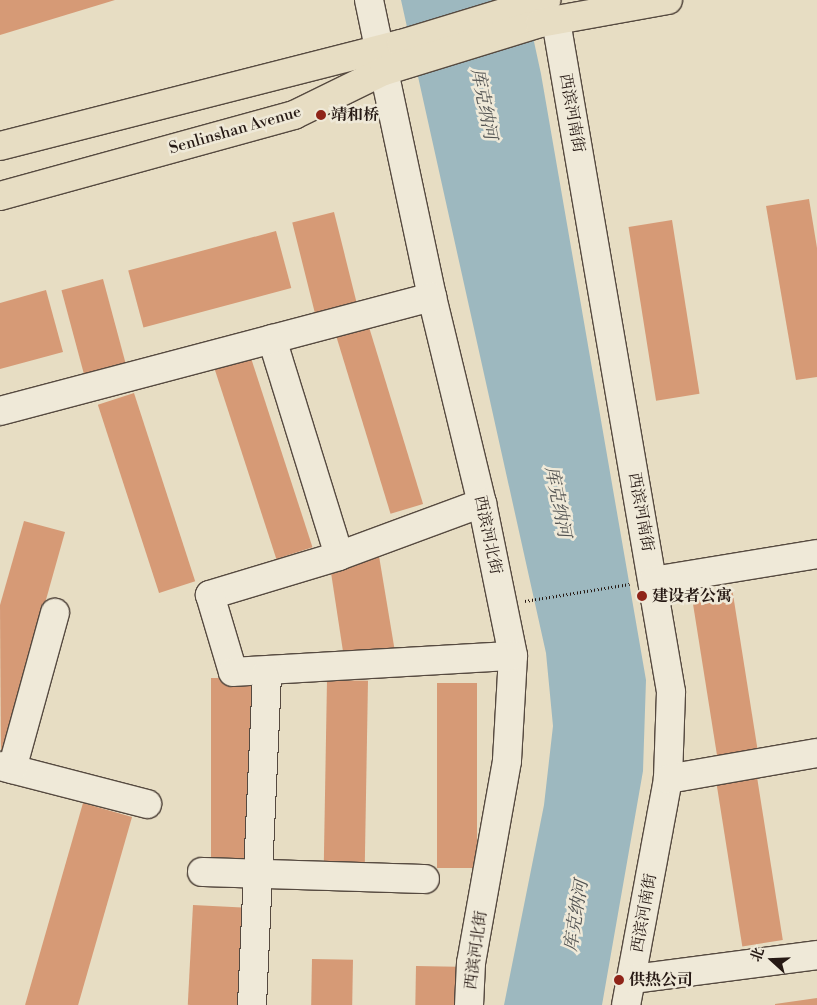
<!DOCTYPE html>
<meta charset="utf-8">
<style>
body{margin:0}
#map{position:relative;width:817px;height:1005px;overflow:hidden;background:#e7ddc3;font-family:"Libre Bodoni","Noto Serif SC",serif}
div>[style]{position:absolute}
.water>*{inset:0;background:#9db8bf}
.building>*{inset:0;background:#d69a76;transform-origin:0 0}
.path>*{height:3px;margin-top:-1.5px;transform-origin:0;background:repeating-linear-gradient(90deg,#261914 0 1px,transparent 0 3.5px)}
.roads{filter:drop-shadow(1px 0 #564a40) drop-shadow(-1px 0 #564a40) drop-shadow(0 1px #564a40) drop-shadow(0 -1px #564a40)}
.minor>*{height:28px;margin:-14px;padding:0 14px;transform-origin:14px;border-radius:14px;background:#efe9d8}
.major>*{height:28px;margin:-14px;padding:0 14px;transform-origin:14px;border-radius:14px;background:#e7ddc3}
.dots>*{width:14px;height:14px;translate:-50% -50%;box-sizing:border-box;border:2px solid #efe9d8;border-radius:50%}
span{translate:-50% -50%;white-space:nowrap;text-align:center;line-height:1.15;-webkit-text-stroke:5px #efe9d8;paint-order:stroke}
.street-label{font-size:16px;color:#261914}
.poi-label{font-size:16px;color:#261914;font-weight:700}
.left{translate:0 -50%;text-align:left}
.water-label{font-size:18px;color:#505150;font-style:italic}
.north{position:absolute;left:747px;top:935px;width:50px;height:50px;-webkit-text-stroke:4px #efe9d8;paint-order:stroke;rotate:290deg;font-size:14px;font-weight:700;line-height:20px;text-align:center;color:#261914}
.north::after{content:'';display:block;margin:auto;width:18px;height:22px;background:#261914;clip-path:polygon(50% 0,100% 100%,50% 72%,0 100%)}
</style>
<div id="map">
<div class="water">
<div style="clip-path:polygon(401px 0,525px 0,541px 74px,646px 680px,643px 771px,602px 1005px,504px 1005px,544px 805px,553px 726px,546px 653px)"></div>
</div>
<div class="building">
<div style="clip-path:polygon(0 0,115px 0,0 35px)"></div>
<div style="clip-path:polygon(809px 199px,817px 248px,817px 377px,796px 380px,766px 206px)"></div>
<div style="left:334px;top:212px;width:94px;height:43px;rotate:76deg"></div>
<div style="left:672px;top:220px;width:176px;height:44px;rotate:81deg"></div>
<div style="left:276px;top:231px;width:59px;height:153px;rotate:75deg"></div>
<div style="left:103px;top:279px;width:92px;height:43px;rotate:75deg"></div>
<div style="clip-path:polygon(46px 290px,63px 352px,0 369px,0 303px)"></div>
<div style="left:369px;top:327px;width:185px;height:34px;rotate:73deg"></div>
<div style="left:251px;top:358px;width:199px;height:38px;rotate:72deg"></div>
<div style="left:134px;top:393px;width:198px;height:38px;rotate:72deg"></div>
<div style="clip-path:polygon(24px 521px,65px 532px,1px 760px,0 605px)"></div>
<div style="clip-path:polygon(378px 550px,396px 658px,344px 658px,330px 566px)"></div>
<div style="left:732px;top:588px;width:166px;height:41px;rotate:81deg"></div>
<div style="left:211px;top:678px;width:40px;height:184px"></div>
<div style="left:327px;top:680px;width:41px;height:185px;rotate:1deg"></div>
<div style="left:437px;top:683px;width:40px;height:185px"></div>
<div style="left:757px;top:777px;width:165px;height:41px;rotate:81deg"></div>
<div style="left:83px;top:803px;width:51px;height:210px;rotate:16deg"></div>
<div style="left:193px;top:905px;width:54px;height:100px;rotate:3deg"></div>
<div style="left:312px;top:959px;width:41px;height:46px;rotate:1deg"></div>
<div style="left:416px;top:966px;width:41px;height:39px;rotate:1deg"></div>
<div style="clip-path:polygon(817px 998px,817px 1005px,775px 1005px,775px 1004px)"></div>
</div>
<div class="path">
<div style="left:525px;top:601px;width:106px;rotate:-9.2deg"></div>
</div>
<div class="roads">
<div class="minor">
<div style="left:369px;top:0;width:49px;rotate:78.2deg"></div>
<div style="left:556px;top:21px;width:681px;rotate:80.27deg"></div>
<div style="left:671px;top:692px;width:87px;rotate:92deg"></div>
<div style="left:668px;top:779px;width:230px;rotate:100.5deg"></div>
<div style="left:384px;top:71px;width:231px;rotate:78deg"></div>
<div style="left:432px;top:297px;width:212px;rotate:76.4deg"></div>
<div style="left:482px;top:503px;width:156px;rotate:78.5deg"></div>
<div style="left:513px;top:656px;width:105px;rotate:93.3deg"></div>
<div style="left:507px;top:761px;width:205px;rotate:100.1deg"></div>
<div style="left:471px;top:963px;width:42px;rotate:92.7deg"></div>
<div style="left:272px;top:339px;width:227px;rotate:72.8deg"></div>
<div style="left:0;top:411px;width:447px;rotate:-14.8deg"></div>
<div style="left:482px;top:503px;width:153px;rotate:159.7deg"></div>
<div style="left:339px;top:556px;width:135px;rotate:163.2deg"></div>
<div style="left:210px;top:595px;width:80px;rotate:73.4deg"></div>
<div style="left:233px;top:672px;width:280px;rotate:-3.3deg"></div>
<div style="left:653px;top:581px;width:166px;rotate:-9.3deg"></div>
<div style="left:0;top:766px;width:152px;rotate:14.5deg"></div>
<div style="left:12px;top:769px;width:162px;rotate:-74.6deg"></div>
<div style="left:668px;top:779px;width:151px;rotate:-9.9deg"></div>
<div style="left:202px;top:872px;width:223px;rotate:1.8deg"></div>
<div style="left:633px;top:979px;width:186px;rotate:-7.4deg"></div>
<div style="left:252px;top:1005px;width:334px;rotate:-87.4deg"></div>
</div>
<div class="major">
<div style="left:0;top:146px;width:414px;rotate:-14.3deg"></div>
<div style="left:401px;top:44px;width:152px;rotate:-16.9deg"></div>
<div style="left:0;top:196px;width:305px;rotate:-15.4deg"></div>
<div style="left:294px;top:115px;width:100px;rotate:-26.1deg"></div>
<div style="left:384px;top:71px;width:163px;rotate:-17.1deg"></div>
<div style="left:540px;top:23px;width:130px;rotate:-10.2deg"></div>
</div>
</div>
<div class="dots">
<div style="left:321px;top:115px;background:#8f2418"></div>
<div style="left:642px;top:596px;background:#8f2418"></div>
<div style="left:619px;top:980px;background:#8f2418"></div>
</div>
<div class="street-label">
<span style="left:572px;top:113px;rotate:80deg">西滨河南街</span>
<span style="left:235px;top:130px;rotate:-16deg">Senlinshan Avenue</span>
<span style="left:641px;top:512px;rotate:80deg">西滨河南街</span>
<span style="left:488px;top:535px;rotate:78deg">西滨河北街</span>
<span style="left:644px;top:913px;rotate:-80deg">西滨河南街</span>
<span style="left:476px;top:950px;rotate:-82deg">西滨河北街</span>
</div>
<div class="poi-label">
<span class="left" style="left:331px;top:115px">靖和桥</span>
<span class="left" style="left:652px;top:596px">建设者公寓</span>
<span class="left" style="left:629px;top:980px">供热公司</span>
</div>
<div class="water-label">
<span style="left:483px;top:104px;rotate:79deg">库克纳河</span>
<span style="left:557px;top:502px;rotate:79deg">库克纳河</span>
<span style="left:577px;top:916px;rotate:-81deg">库克纳河</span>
</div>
<div class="north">北</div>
</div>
